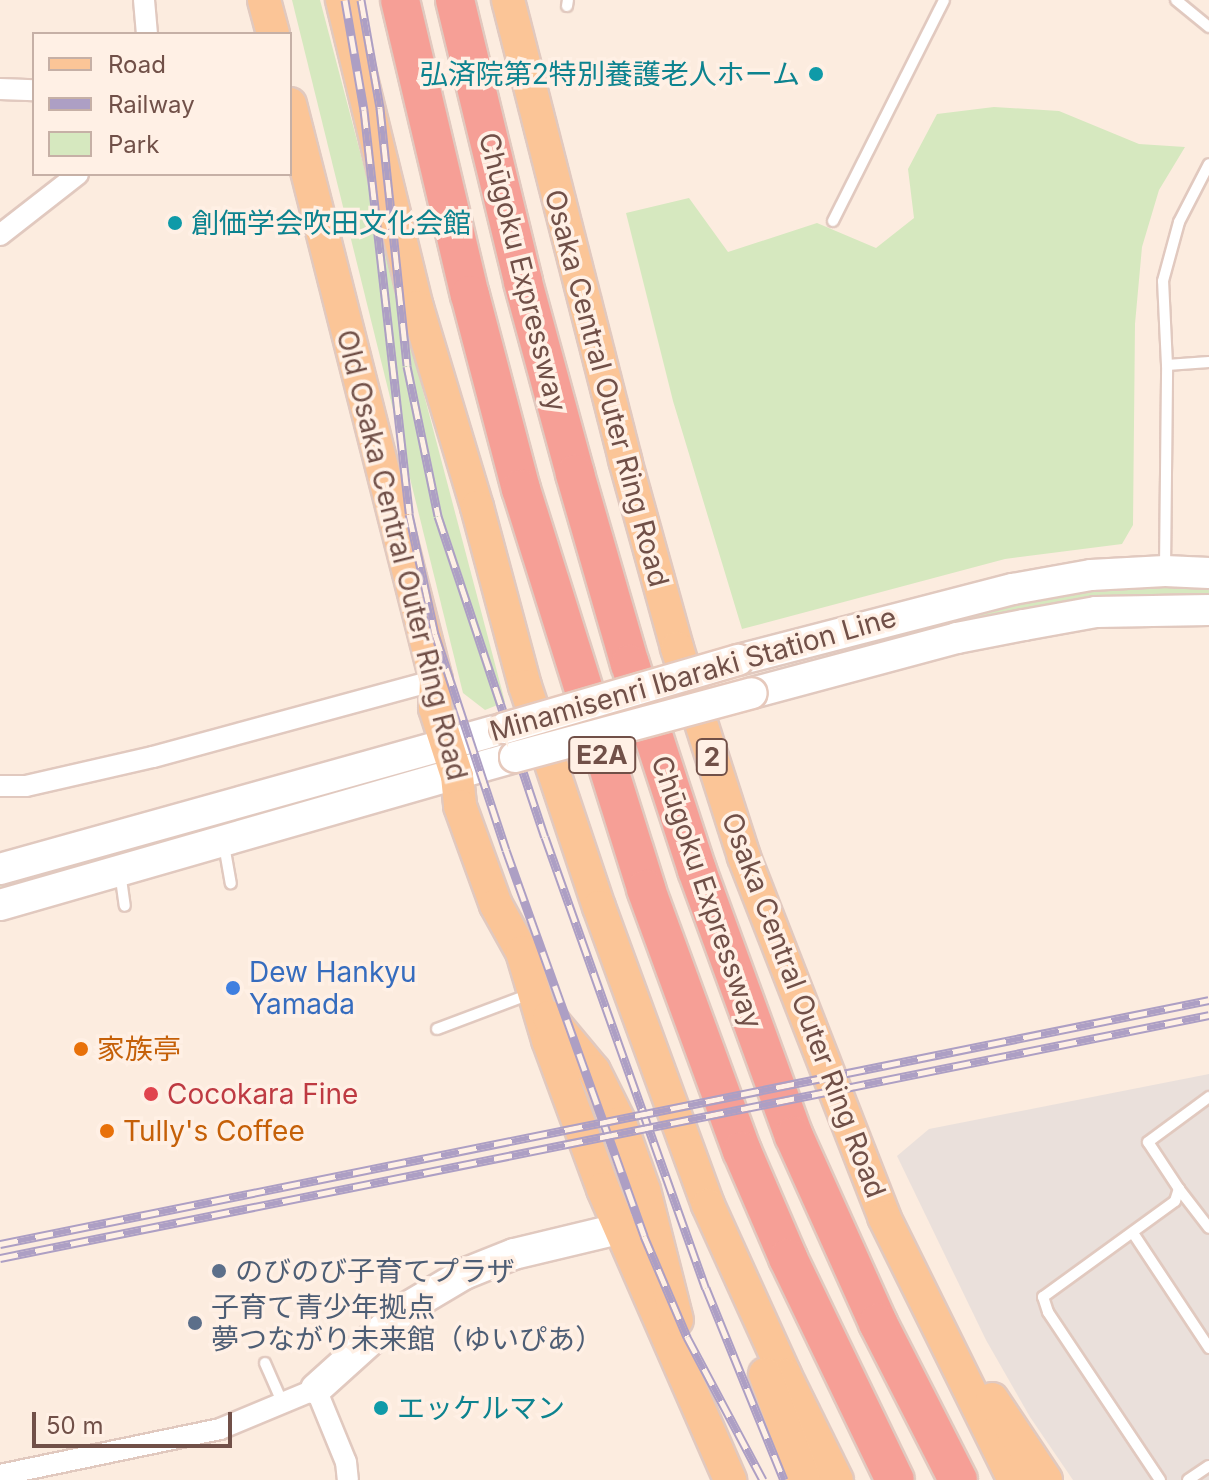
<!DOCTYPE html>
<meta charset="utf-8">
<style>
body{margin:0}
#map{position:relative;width:1209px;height:1480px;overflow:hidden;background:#fcecdf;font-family:Inter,"Noto Sans JP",sans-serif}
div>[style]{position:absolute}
.industrial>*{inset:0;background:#eae0db}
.green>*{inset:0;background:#d6e8bf}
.roads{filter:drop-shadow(2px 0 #e1c9bf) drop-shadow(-2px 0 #e1c9bf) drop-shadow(0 2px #e1c9bf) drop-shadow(0 -2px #e1c9bf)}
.lane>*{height:10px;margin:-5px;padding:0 5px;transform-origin:5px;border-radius:5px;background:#fff}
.street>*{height:20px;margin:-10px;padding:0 10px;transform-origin:10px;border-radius:10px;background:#fff}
.secondary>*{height:30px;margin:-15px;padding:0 15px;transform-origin:15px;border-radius:15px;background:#fff}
.primary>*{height:32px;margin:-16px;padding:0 16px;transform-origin:16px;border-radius:16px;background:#fbc597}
.highway>*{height:38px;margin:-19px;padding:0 19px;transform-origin:19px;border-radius:19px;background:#f69f96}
.rail>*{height:9px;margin-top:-4.5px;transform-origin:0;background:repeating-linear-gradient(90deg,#fff0e5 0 18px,#ad9fc4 0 36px);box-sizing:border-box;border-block:2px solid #ad9fc4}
.bridges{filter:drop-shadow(2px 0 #e6c9bc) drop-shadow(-2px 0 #e6c9bc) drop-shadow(0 2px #e6c9bc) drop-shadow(0 -2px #e6c9bc)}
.secondary-bridge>*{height:30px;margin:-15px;padding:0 15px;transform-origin:15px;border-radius:15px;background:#fff}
.dots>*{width:22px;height:22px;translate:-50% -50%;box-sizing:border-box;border:4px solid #fff0e5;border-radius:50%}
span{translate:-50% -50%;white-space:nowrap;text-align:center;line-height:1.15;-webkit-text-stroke:7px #fff0e5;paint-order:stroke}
.shield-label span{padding:2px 6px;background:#fff0e5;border:2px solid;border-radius:6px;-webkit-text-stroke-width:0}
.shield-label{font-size:26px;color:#715048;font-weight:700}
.culture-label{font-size:28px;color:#0d838f}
.right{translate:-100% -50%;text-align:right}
.left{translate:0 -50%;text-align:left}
.street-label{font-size:28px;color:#715048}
.shop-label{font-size:28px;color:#366cbe}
.food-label{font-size:28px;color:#c56008}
.health-label{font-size:28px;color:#be3a42}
.service-label{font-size:28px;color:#4e5e75}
.legend{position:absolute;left:32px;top:32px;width:260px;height:144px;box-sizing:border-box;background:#fff0e5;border:2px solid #c6b0a6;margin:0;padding:10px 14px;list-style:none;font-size:24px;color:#715048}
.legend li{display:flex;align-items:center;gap:16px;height:40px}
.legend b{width:40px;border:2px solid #c6b0a6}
.scale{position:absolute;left:32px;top:1412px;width:200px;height:36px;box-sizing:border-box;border:4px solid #715048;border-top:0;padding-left:10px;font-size:24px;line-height:28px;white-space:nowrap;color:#715048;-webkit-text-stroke:6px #fff0e5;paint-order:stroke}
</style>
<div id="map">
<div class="industrial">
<div style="clip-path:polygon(1209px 1074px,1209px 1480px,1073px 1480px,1030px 1417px,986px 1340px,897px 1156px,929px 1129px)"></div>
</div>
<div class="green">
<div style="clip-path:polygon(292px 0,320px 0,505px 702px,485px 710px,463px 693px)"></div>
<div style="clip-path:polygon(994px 107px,1059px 111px,1139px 144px,1185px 147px,1159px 190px,1142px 247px,1135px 324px,1133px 525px,1122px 544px,1005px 559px,742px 629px,673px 401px,626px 213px,689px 198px,728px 252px,817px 223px,876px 248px,914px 218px,908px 169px,937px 114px)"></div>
<div style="clip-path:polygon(1164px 585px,1209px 587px,1209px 597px,1166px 595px,1095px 600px,872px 647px,865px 642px,943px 616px,1092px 588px)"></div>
<div style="clip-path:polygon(266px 815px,0 887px,0 878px,193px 825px)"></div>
</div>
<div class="roads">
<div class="lane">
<div style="left:1176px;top:0;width:43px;rotate:39.3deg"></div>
<div style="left:567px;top:6px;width:6px;rotate:-81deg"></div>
<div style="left:833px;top:221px;width:247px;rotate:-63.3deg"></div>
<div style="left:1167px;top:365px;width:42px;rotate:-4.1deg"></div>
<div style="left:1165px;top:569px;width:204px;rotate:-89.4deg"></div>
<div style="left:1167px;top:365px;width:84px;rotate:-92.7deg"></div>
<div style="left:1163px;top:281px;width:61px;rotate:-74.8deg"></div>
<div style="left:1179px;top:222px;width:65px;rotate:-62.7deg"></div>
<div style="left:224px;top:845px;width:39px;rotate:80deg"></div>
<div style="left:120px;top:872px;width:34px;rotate:82deg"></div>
<div style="left:437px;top:1029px;width:99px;rotate:-20.6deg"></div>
<div style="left:1179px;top:1189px;width:49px;rotate:52.4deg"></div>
<div style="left:1133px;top:1233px;width:138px;rotate:56.5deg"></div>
<div style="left:265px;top:1363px;width:45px;rotate:66.3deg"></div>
<div style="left:1160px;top:1480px;width:202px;rotate:-123.7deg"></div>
<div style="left:1048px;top:1312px;width:16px;rotate:-108deg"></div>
<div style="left:1043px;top:1297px;width:163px;rotate:-36deg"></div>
<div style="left:1175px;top:1201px;width:13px;rotate:-72deg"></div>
<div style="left:1179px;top:1189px;width:56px;rotate:-123.4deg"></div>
<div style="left:1148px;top:1142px;width:76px;rotate:-36.4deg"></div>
<div style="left:1188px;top:1480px;width:25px;rotate:-34deg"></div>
</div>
<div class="street">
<div style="left:144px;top:0;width:34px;rotate:85deg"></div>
<div style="left:0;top:89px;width:34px;rotate:2deg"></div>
<div style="left:0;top:235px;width:99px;rotate:-38deg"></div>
<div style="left:0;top:786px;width:26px"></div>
<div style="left:26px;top:786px;width:130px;rotate:-12.9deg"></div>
<div style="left:153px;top:757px;width:293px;rotate:-15.2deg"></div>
<div style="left:0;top:1475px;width:225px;rotate:-11.8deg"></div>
<div style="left:220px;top:1429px;width:104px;rotate:-22.6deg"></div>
<div style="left:316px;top:1389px;width:79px;rotate:67.7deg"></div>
<div style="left:346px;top:1462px;width:18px;rotate:84deg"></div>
</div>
<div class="secondary">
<div style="left:738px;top:660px;width:284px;rotate:-14.5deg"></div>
<div style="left:1013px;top:589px;width:79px;rotate:-10.2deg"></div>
<div style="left:1091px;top:575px;width:74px;rotate:-3.1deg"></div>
<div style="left:1165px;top:571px;width:44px;rotate:2.6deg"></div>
<div style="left:752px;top:693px;width:212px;rotate:-15deg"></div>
<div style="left:957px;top:638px;width:68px;rotate:-11deg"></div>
<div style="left:1024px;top:625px;width:73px;rotate:-10.2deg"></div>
<div style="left:1096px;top:612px;width:113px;rotate:-1deg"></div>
<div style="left:0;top:869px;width:524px;rotate:-15.6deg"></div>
<div style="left:0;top:905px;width:536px;rotate:-16.03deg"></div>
<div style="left:316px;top:1389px;width:120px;rotate:-42deg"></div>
<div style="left:405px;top:1309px;width:69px;rotate:-30.7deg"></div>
<div style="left:464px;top:1274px;width:54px;rotate:-21.8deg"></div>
<div style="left:514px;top:1254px;width:111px;rotate:-13.5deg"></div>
<div style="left:622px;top:1228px;width:20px;rotate:11deg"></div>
</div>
<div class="primary">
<div style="left:264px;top:0;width:35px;rotate:75deg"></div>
<div style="left:342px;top:0;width:316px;rotate:76.3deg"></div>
<div style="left:417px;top:307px;width:209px;rotate:73.3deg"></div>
<div style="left:477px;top:507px;width:185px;rotate:75deg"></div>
<div style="left:525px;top:686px;width:233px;rotate:71.5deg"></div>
<div style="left:599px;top:907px;width:317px;rotate:69.9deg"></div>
<div style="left:708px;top:1205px;width:187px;rotate:65.6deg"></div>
<div style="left:785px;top:1375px;width:117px;rotate:63.7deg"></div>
<div style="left:508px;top:0;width:475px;rotate:75.7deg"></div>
<div style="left:625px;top:460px;width:195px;rotate:74.5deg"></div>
<div style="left:677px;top:648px;width:219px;rotate:72.2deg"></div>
<div style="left:744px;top:857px;width:386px;rotate:68.7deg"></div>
<div style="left:884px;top:1217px;width:293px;rotate:63.7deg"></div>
<div style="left:290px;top:104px;width:594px;rotate:75.78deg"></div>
<div style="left:436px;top:680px;width:28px;rotate:92deg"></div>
<div style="left:435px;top:708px;width:71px;rotate:72.1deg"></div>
<div style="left:457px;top:776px;width:30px;rotate:84deg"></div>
<div style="left:460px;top:806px;width:105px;rotate:70deg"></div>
<div style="left:496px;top:905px;width:54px;rotate:61deg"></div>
<div style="left:522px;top:952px;width:92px;rotate:73.5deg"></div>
<div style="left:548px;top:1040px;width:159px;rotate:69.7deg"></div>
<div style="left:603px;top:1189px;width:318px;rotate:66.4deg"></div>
<div style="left:549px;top:1017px;width:70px;rotate:50.2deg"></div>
<div style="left:594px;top:1071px;width:58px;rotate:63.4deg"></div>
<div style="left:620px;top:1123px;width:71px;rotate:70.3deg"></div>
<div style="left:644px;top:1190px;width:134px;rotate:75.8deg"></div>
<div style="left:765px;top:1374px;width:113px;rotate:69.8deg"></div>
<div style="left:992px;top:1399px;width:97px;rotate:56.3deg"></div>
</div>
<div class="highway">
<div style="left:400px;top:0;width:303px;rotate:76.7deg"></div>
<div style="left:470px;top:295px;width:201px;rotate:75.3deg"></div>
<div style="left:521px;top:489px;width:419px;rotate:72.6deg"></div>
<div style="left:646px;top:889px;width:279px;rotate:69.9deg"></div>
<div style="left:742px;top:1151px;width:116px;rotate:66.7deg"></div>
<div style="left:788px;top:1258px;width:246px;rotate:64.3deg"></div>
<div style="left:455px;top:0;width:290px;rotate:76.4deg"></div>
<div style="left:523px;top:282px;width:199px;rotate:74.8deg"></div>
<div style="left:575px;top:474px;width:198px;rotate:73.9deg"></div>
<div style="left:630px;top:664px;width:217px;rotate:72deg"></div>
<div style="left:697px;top:870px;width:283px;rotate:70deg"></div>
<div style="left:794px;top:1136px;width:205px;rotate:65.8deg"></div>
<div style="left:878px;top:1323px;width:176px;rotate:63deg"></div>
</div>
</div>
<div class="rail">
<div style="left:345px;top:0;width:112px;rotate:80.2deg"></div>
<div style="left:364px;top:110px;width:406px;rotate:83.6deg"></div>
<div style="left:409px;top:514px;width:123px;rotate:77.8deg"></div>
<div style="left:435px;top:634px;width:227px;rotate:71.8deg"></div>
<div style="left:506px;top:850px;width:410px;rotate:70.3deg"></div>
<div style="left:644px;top:1236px;width:110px;rotate:66.9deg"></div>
<div style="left:687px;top:1337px;width:162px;rotate:62deg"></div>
<div style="left:361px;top:0;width:110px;rotate:80deg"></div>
<div style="left:380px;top:108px;width:259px;rotate:84deg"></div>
<div style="left:407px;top:366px;width:153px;rotate:78.3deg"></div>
<div style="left:438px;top:516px;width:338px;rotate:71.6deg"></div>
<div style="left:545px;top:837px;width:479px;rotate:70.4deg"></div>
<div style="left:706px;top:1288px;width:207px;rotate:67.9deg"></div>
<div style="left:0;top:1244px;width:1233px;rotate:-11.41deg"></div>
<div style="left:0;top:1258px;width:1233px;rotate:-11.36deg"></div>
</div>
<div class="bridges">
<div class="secondary-bridge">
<div style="left:505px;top:728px;width:243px;rotate:-16.3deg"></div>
<div style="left:515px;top:757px;width:245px;rotate:-15.1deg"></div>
</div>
</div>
<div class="dots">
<div style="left:816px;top:74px;background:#0f9aa8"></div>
<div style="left:175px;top:223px;background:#0f9aa8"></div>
<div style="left:233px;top:988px;background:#3f7fe0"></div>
<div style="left:81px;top:1049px;background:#e8710a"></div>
<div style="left:151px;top:1094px;background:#e0444e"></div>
<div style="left:107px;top:1131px;background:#e8710a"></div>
<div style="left:219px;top:1271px;background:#5c6f8a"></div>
<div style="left:195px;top:1323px;background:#5c6f8a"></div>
<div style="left:381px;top:1408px;background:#0f9aa8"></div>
</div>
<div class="shield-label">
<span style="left:602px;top:755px">E2A</span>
<span style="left:712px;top:757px">2</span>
</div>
<div class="culture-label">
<span class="right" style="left:800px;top:74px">弘済院第2特別養護老人ホーム</span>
<span class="left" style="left:191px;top:223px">創価学会吹田文化会館</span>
<span class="left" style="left:397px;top:1408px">エッケルマン</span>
</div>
<div class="street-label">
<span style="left:523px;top:272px;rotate:76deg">Chūgoku Expressway</span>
<span style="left:607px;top:388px;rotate:75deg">Osaka Central Outer Ring Road</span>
<span style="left:402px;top:555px;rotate:76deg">Old Osaka Central Outer Ring Road</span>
<span style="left:693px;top:674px;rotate:-16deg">Minamisenri Ibaraki Station Line</span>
<span style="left:707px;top:892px;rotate:71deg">Chūgoku Expressway</span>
<span style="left:804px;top:1005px;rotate:69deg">Osaka Central Outer Ring Road</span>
</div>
<div class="shop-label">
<span class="left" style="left:249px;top:988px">Dew Hankyu<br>Yamada</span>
</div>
<div class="food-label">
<span class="left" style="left:97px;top:1049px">家族亭</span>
<span class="left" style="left:123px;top:1131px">Tully's Coffee</span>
</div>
<div class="health-label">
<span class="left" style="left:167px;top:1094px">Cocokara Fine</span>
</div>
<div class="service-label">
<span class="left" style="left:235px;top:1271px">のびのび子育てプラザ</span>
<span class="left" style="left:211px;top:1323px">子育て青少年拠点<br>夢つながり未来館（ゆいぴあ）</span>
</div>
<ul class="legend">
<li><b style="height:10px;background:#fbc597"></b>Road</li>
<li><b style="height:10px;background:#ad9fc4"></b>Railway</li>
<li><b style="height:22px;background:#d6e8bf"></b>Park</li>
</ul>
<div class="scale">50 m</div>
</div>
